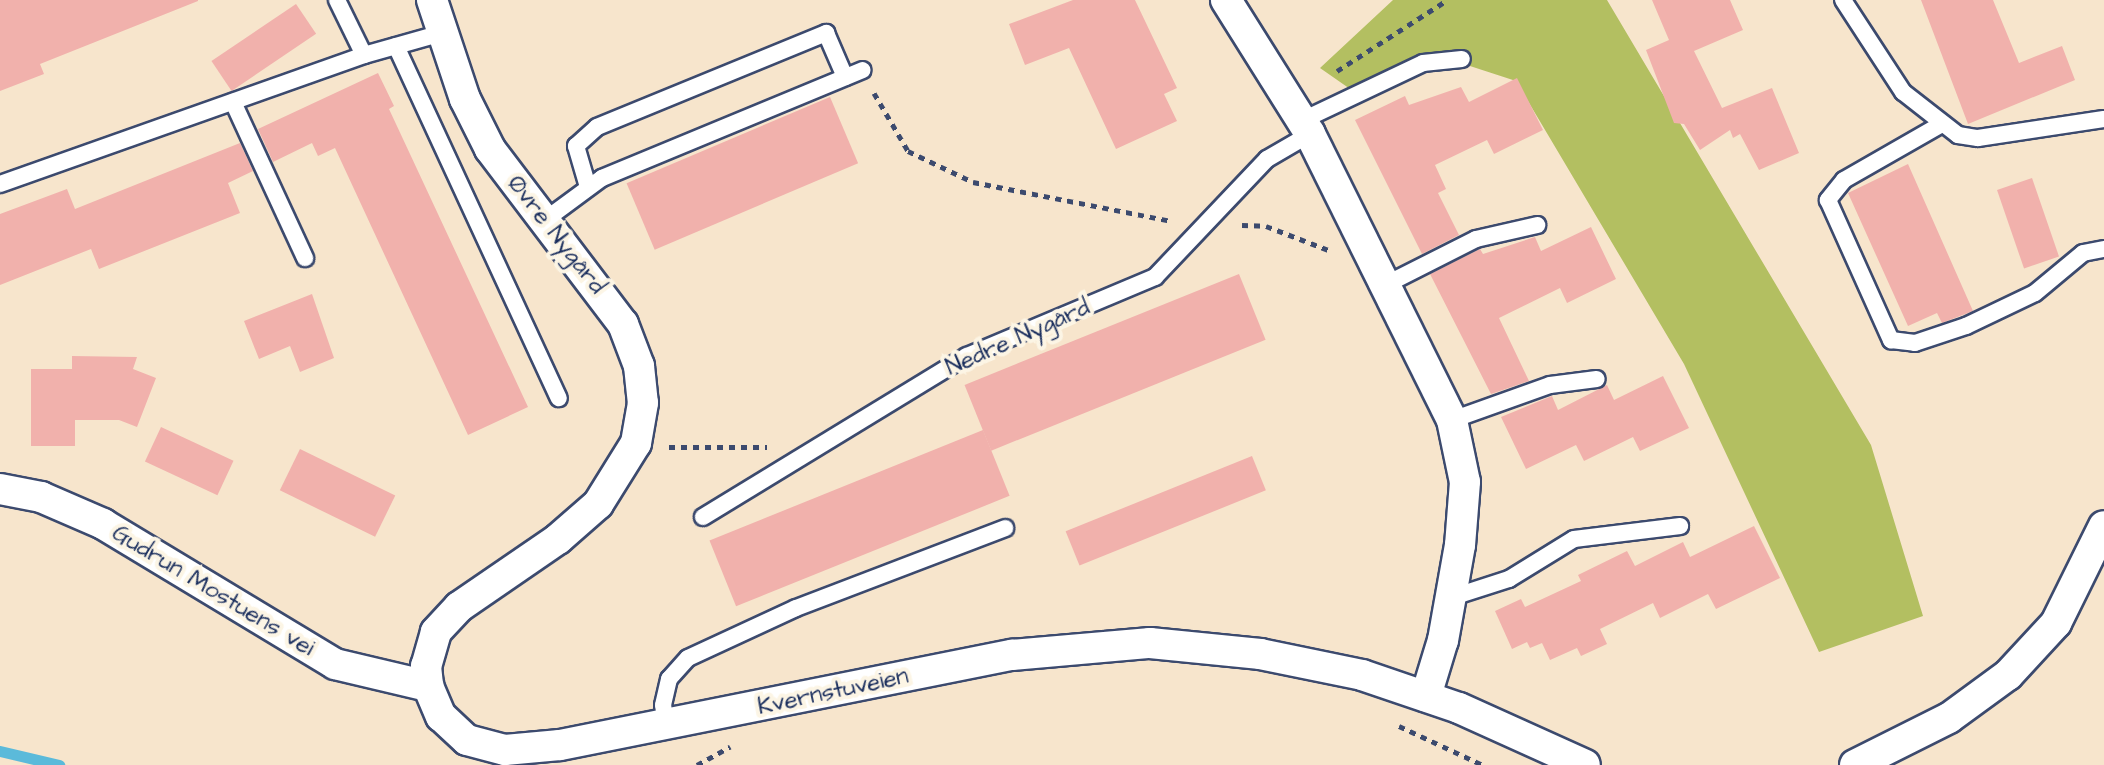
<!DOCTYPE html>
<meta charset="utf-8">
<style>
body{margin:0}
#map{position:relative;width:2104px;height:765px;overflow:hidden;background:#f7e5cc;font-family:"Architects Daughter",sans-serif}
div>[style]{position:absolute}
.green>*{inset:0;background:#b3bf61}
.stream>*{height:11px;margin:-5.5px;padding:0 5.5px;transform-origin:5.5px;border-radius:5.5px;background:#5bbada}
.building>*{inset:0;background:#f1b1ac;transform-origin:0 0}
.path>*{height:5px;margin-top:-2.5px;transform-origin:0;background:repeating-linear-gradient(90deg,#3c4a6e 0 6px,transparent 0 12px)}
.roads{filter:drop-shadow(2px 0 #3c4a6e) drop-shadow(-2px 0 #3c4a6e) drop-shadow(0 2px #3c4a6e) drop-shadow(0 -2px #3c4a6e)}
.service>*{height:16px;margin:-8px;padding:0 8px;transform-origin:8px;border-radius:8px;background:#fff}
.minor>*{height:30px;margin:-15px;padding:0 15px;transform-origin:15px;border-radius:15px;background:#fff}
span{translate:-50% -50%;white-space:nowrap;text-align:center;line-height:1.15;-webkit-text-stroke:8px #fcf5e5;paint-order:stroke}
.street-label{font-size:24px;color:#1b2f5e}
</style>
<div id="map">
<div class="green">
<div style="clip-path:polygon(1393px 0,1607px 0,1871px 445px,1923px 616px,1819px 652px,1684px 364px,1516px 81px,1430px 53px,1353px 91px,1320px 68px)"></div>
</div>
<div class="stream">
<div style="left:0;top:751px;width:61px;rotate:13.3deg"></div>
</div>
<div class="building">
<div style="clip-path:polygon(0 0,198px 0,198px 1px,40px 64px,44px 74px,0 91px)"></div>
<div style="clip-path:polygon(1073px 0,1135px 0,1177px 88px,1164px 94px,1177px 121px,1116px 149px,1069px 48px,1025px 65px,1009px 24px)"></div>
<div style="clip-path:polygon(1652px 0,1730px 0,1743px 30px,1694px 51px,1722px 108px,1772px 88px,1799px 153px,1759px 170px,1740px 134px,1733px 138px,1730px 130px,1700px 150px,1684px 124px,1674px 123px,1646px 50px,1669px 40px)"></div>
<div style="clip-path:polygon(1921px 0,1993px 0,2019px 63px,2062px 46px,2075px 80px,1968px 124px)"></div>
<div style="left:296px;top:4px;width:36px;height:102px;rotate:56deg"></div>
<div style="clip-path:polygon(378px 73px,394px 106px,389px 109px,528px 407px,468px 435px,335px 148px,318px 156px,312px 143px,273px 162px,258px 129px)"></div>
<div style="clip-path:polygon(1517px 78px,1543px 130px,1494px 154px,1487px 140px,1435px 165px,1446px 189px,1438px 193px,1459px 235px,1422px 254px,1355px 120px,1405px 96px,1409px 105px,1461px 87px,1469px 102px)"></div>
<div style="left:830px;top:97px;width:72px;height:221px;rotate:67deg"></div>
<div style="clip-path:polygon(240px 143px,253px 171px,228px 183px,240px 213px,99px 269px,91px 249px,0 285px,0 214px,67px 189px,75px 209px)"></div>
<div style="clip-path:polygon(1908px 164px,1973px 311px,1942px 323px,1937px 313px,1908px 326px,1848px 193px)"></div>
<div style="left:2032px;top:178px;width:83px;height:37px;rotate:71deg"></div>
<div style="clip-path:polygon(1591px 227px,1616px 279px,1567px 303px,1560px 288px,1499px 318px,1529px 381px,1491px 394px,1430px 274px,1480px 249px,1483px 254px,1535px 237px,1541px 251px)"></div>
<div style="left:1239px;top:274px;width:71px;height:296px;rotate:68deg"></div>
<div style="clip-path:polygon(312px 294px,334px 358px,300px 372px,290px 346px,259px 359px,244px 321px)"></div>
<div style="clip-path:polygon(72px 356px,137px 357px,133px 369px,156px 378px,137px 427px,119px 420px,75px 420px,75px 446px,31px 446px,31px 369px,72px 369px)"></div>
<div style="clip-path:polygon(1663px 376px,1689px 428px,1640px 451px,1633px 437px,1584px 461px,1576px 445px,1526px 469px,1501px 417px,1552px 396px,1558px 410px,1607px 385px,1614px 400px)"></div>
<div style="left:161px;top:427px;width:80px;height:38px;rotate:25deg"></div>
<div style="left:983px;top:430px;width:71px;height:295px;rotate:68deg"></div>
<div style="left:300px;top:449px;width:106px;height:46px;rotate:26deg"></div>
<div style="left:1252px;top:456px;width:37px;height:201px;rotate:68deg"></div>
<div style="clip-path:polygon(1754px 526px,1780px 578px,1716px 609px,1708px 594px,1660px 618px,1653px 603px,1600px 629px,1607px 644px,1581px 656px,1577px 648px,1550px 660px,1542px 643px,1530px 648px,1527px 642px,1512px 649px,1495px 611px,1521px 599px,1525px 607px,1581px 581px,1578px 575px,1627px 551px,1635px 566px,1683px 542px,1690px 557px)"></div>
</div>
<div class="path">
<div style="left:1337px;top:71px;width:131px;rotate:-32.8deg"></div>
<div style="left:874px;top:93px;width:67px;rotate:59.6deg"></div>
<div style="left:908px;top:151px;width:72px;rotate:25.5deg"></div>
<div style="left:973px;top:182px;width:203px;rotate:11.1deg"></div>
<div style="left:1242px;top:225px;width:24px;rotate:2deg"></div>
<div style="left:1266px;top:226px;width:70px;rotate:21deg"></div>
<div style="left:669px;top:447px;width:98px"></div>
<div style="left:1399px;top:726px;width:93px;rotate:24.9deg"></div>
<div style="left:697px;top:765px;width:38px;rotate:-29deg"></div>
</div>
<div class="roads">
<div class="service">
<div style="left:337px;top:0;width:61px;rotate:63.9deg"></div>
<div style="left:1843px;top:0;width:110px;rotate:56.9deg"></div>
<div style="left:1903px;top:92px;width:70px;rotate:38deg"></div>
<div style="left:1958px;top:135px;width:20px;rotate:9deg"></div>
<div style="left:1978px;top:138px;width:127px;rotate:-8.6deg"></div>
<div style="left:396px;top:46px;width:388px;rotate:65.2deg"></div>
<div style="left:233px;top:102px;width:172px;rotate:65.2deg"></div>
<div style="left:1303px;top:120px;width:133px;rotate:-25.4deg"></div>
<div style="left:1423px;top:63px;width:39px;rotate:-6deg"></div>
<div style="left:1940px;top:125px;width:111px;rotate:150.2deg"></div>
<div style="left:1844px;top:180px;width:26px;rotate:129deg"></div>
<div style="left:1828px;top:200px;width:154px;rotate:65.8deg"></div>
<div style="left:1891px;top:340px;width:24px;rotate:7deg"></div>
<div style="left:1915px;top:343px;width:54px;rotate:-18.4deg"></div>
<div style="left:1966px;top:326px;width:76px;rotate:-25.6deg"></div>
<div style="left:2035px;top:293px;width:62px;rotate:-39.8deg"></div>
<div style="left:2083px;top:253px;width:21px;rotate:-11deg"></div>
<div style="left:0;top:184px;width:386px;rotate:-19.5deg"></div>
<div style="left:364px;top:55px;width:81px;rotate:-15.8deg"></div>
<div style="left:588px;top:187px;width:43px;rotate:-106.3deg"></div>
<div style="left:576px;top:146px;width:28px;rotate:-42deg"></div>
<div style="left:597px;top:127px;width:248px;rotate:-22.3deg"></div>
<div style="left:826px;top:33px;width:48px;rotate:66.6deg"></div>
<div style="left:545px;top:220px;width:71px;rotate:-36.4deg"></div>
<div style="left:602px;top:178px;width:282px;rotate:-22.5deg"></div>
<div style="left:1387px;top:284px;width:100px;rotate:-26.8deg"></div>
<div style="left:1476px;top:239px;width:63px;rotate:-12.9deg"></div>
<div style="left:1452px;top:420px;width:104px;rotate:-19.7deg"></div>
<div style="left:1550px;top:385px;width:47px;rotate:-7.3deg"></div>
<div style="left:703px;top:517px;width:309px;rotate:-31.4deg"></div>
<div style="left:967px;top:356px;width:204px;rotate:-22.8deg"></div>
<div style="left:1155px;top:277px;width:163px;rotate:-46.5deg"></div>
<div style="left:1267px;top:159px;width:50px;rotate:-30.2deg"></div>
<div style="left:1453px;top:597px;width:59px;rotate:-17.8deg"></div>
<div style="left:1509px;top:579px;width:76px;rotate:-31.6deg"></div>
<div style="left:1574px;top:539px;width:107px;rotate:-7deg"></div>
<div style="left:666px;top:726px;width:21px;rotate:-98deg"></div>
<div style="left:663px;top:705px;width:27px;rotate:-77deg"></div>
<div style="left:669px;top:679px;width:28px;rotate:-48deg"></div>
<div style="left:688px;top:658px;width:119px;rotate:-24.8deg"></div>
<div style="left:796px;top:608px;width:224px;rotate:-20.9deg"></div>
</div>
<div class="minor">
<div style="left:432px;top:0;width:104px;rotate:71.6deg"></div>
<div style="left:465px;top:99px;width:56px;rotate:63.4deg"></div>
<div style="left:490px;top:149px;width:220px;rotate:52.8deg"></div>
<div style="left:623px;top:324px;width:45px;rotate:69.1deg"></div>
<div style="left:639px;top:366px;width:37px;rotate:84deg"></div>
<div style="left:643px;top:403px;width:41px;rotate:99.9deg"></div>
<div style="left:636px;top:443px;width:72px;rotate:121.9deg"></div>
<div style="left:598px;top:504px;width:53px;rotate:138.8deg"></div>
<div style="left:558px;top:539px;width:120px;rotate:145.5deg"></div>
<div style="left:459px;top:607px;width:34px;rotate:133deg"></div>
<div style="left:436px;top:632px;width:35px;rotate:106deg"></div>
<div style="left:426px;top:666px;width:20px;rotate:84deg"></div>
<div style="left:428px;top:686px;width:33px;rotate:67deg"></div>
<div style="left:441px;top:716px;width:35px;rotate:43deg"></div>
<div style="left:467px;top:740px;width:39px;rotate:15deg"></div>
<div style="left:505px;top:750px;width:55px;rotate:-5.2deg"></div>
<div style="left:560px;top:745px;width:461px;rotate:-11.3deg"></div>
<div style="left:1012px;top:655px;width:139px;rotate:-5deg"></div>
<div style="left:1150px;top:643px;width:111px;rotate:5.7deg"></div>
<div style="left:1260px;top:654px;width:104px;rotate:11.6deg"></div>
<div style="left:1362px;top:675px;width:102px;rotate:18.8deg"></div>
<div style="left:1459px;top:708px;width:138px;rotate:24.3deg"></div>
<div style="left:1226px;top:0;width:158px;rotate:57.9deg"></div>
<div style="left:1310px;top:134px;width:319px;rotate:63.6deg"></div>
<div style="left:1452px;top:420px;width:63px;rotate:78.2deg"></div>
<div style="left:1465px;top:482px;width:63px;rotate:94.5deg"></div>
<div style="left:1460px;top:545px;width:97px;rotate:100.1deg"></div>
<div style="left:1443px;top:640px;width:59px;rotate:106.9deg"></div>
<div style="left:0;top:489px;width:42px;rotate:11deg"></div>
<div style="left:41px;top:497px;width:68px;rotate:23.5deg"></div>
<div style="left:103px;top:524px;width:271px;rotate:31.1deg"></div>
<div style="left:335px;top:664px;width:96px;rotate:13.3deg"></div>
<div style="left:1855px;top:765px;width:105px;rotate:-26.6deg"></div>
<div style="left:1949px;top:718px;width:73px;rotate:-36.1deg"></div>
<div style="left:2008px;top:675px;width:71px;rotate:-47.3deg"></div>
<div style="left:2056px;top:623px;width:108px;rotate:-63.7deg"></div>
</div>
</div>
<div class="street-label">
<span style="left:556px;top:235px;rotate:52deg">Øvre Nygård</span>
<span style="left:1018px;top:338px;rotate:-24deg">Nedre Nygård</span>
<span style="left:213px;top:591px;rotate:31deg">Gudrun Mostuens vei</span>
<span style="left:833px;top:692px;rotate:-12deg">Kvernstuveien</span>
</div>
</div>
